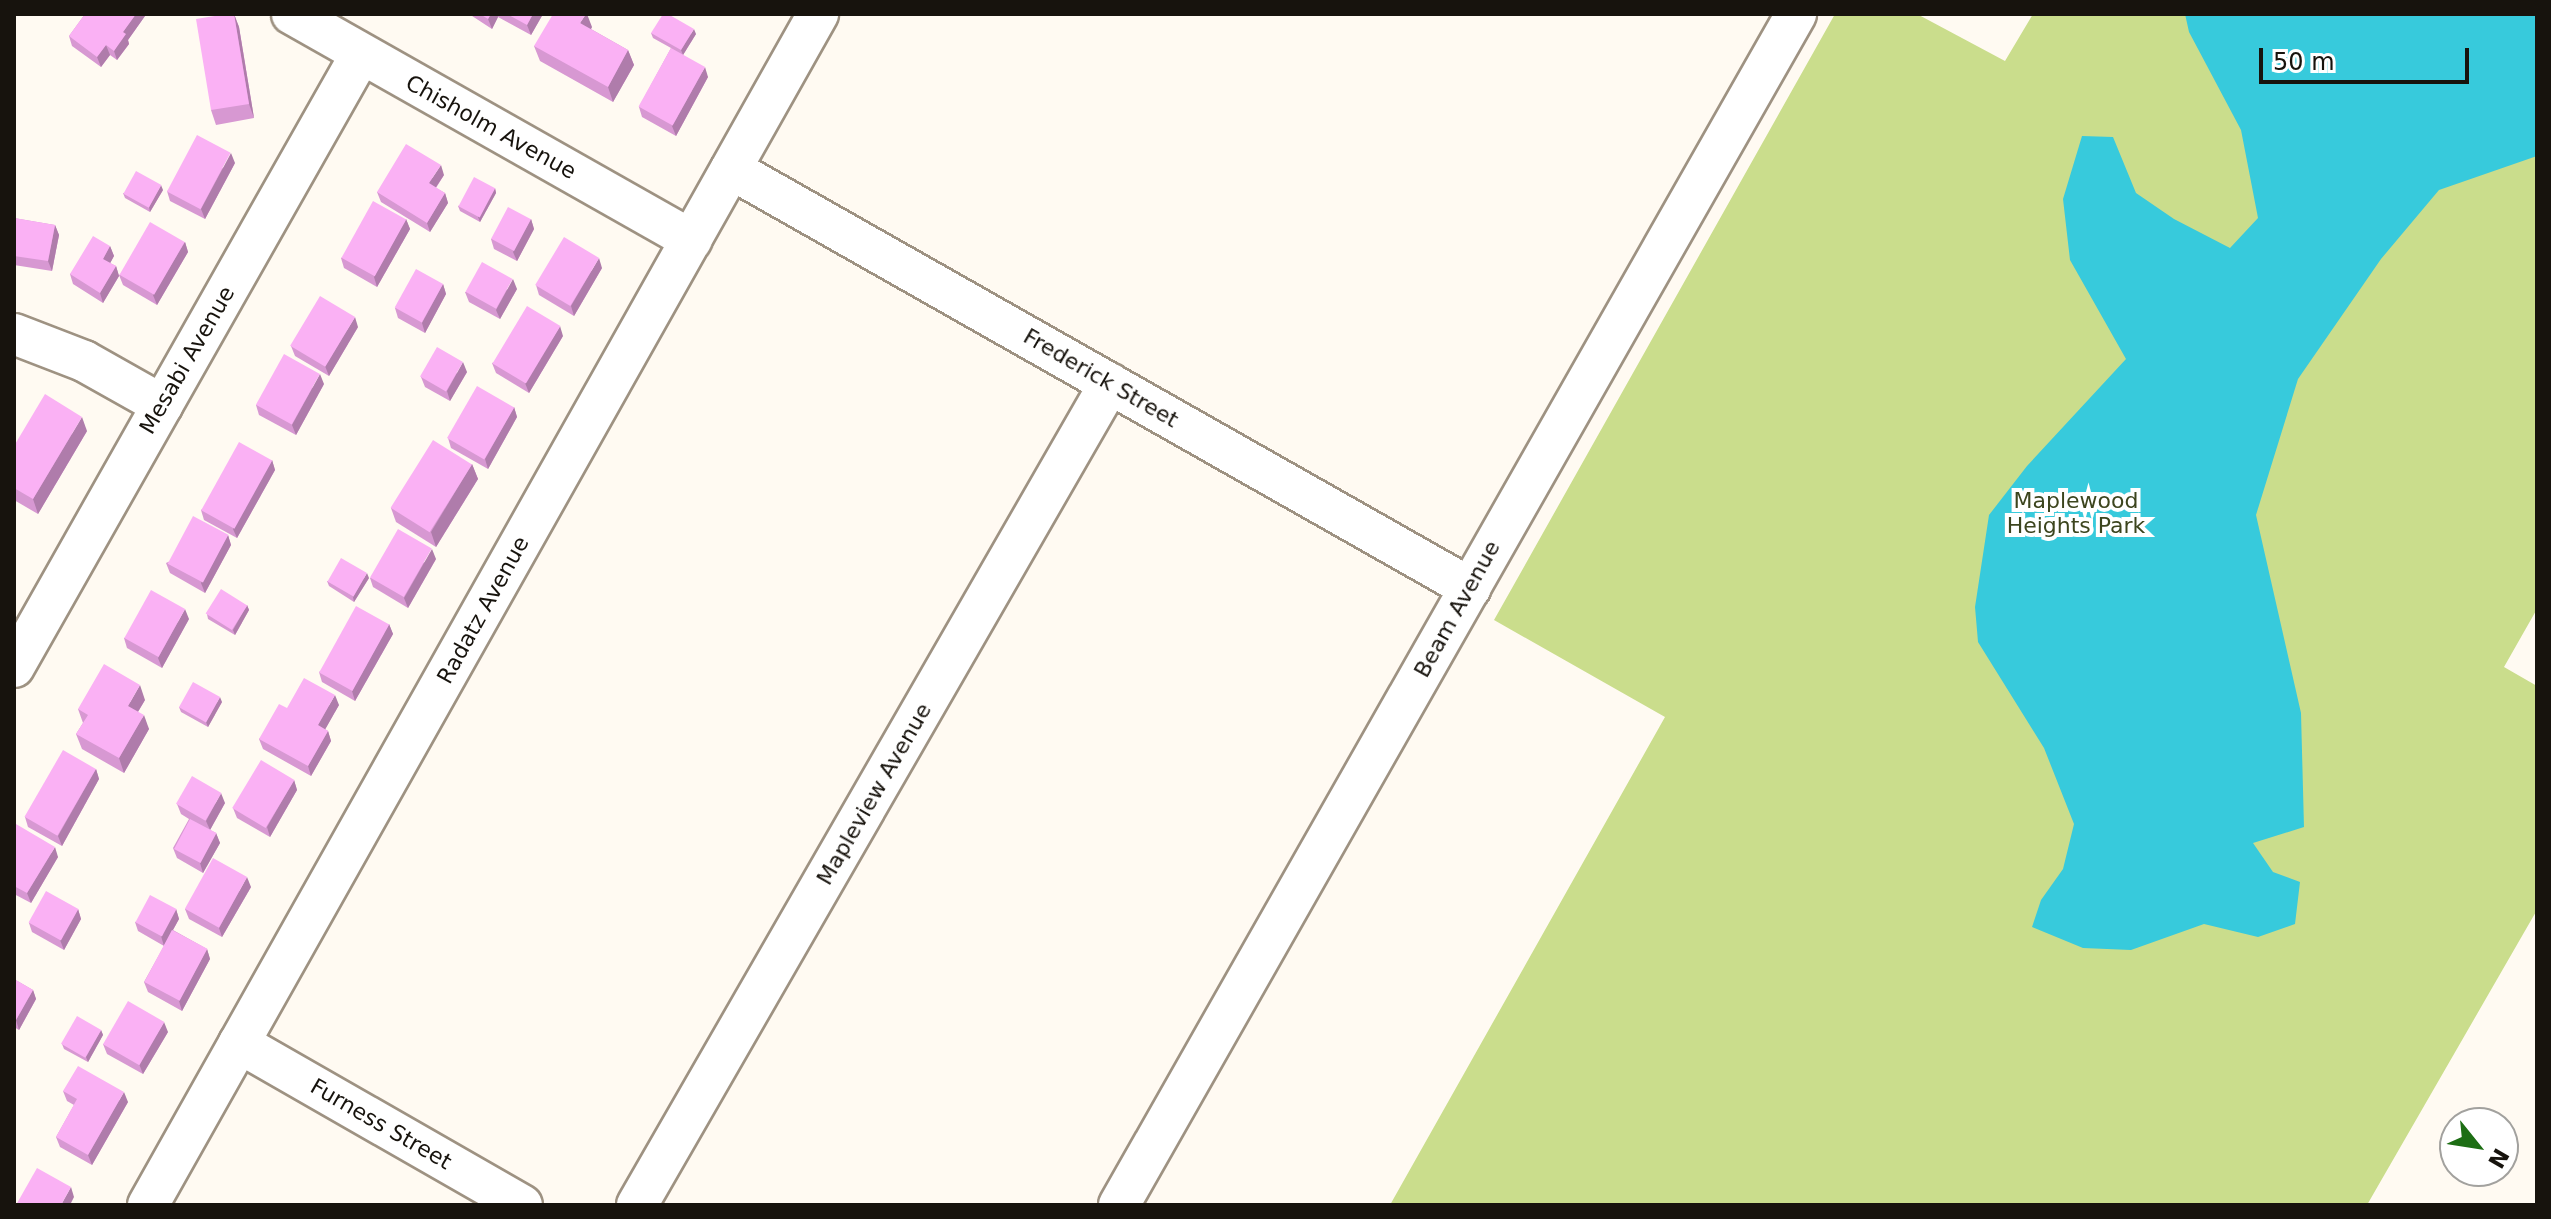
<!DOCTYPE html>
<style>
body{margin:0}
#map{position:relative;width:2551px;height:1219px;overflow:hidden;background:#fffaf2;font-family:"DejaVu Sans",sans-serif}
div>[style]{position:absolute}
.green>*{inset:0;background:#cadd8c}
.water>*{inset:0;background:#37cadc}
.roads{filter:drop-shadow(2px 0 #9e9282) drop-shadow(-2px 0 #9e9282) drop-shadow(0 2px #9e9282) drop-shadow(0 -2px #9e9282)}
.minor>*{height:40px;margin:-20px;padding:0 20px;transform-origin:20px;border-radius:20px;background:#fff}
.wall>*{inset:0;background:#d798d2}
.shaded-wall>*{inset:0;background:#af7cab}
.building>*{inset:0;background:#fab1f4;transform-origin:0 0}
span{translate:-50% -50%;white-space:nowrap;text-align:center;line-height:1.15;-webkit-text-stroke:8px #fff;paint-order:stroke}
.street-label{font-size:22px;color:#17130d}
.park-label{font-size:22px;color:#3c451e}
.frame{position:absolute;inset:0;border:16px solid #17130d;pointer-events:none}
.north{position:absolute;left:2439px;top:1107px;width:80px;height:80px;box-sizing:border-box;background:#fff;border:2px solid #a2a19e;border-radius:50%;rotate:120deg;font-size:22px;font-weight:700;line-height:32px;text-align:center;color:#17130d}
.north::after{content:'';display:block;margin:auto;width:28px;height:36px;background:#1d6e14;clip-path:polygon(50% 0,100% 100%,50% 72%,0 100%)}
.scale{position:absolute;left:2259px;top:48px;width:210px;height:36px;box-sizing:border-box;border:4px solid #17130d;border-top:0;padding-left:10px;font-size:24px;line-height:28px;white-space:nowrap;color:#17130d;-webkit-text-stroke:6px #fff;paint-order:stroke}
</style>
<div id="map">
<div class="green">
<div style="clip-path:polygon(1835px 14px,1917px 14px,2005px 61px,2033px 14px,2537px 14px,2537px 609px,2504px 667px,2537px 686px,2537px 910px,2367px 1205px,1390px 1205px,1665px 717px,1494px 620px)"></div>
</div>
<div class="water">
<div style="clip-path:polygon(2185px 14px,2537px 14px,2537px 156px,2439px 190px,2381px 259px,2298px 379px,2256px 515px,2301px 713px,2304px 827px,2253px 843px,2273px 872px,2300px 882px,2295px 924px,2258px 937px,2204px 924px,2131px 950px,2083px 948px,2032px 927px,2041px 900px,2063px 869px,2074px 824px,2044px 748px,1978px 642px,1975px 607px,1989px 515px,2027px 466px,2126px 359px,2070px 260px,2063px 199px,2082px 136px,2113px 137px,2136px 193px,2174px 219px,2230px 248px,2258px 218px,2241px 130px,2189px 32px)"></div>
</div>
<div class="roads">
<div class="minor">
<div style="left:292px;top:14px;width:459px;rotate:29.5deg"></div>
<div style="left:731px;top:169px;width:850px;rotate:29.55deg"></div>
<div style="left:14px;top:334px;width:75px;rotate:21.1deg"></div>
<div style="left:84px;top:361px;width:90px;rotate:29.4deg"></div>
<div style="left:14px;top:667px;width:704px;rotate:-60.49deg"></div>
<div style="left:239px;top:1043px;width:326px;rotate:29.8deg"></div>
<div style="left:148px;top:1205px;width:1367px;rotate:-60.64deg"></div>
<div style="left:637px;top:1205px;width:948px;rotate:-60.08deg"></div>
<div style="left:1119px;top:1205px;width:1370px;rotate:-60.38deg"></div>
</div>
</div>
<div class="wall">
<div style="clip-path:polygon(85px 14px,145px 14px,145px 16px,128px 40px,129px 44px,117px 60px,110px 55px,101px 67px,72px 46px,69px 36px)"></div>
<div style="clip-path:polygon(234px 14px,239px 27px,254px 118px,216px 125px,211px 110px)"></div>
<div style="clip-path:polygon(469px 14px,543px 14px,531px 35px,498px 17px,492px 29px)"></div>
<div style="clip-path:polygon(592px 27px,591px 29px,628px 50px,634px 65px,613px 102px,540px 61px,534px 46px)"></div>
<div style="clip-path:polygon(651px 33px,696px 34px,683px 55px,708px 77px,676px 136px,642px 117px,639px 107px,671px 48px,653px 38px)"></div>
<div style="clip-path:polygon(235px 163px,205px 219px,170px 201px,167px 191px)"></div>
<div style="clip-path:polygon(444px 175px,436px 188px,445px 193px,448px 203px,430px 232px,381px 202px,377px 192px)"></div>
<div style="clip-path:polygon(495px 188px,496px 193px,480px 222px,460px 211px,458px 206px)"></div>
<div style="clip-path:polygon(163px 190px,150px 212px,125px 198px,123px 193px)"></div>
<div style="clip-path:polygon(14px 218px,55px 225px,59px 235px,52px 271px,14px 265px)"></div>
<div style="clip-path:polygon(406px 219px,410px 229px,377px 287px,344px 268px,341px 258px)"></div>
<div style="clip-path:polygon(531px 219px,534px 229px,517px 261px,494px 249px,491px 239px)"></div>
<div style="clip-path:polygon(185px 242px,188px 252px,157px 305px,123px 285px,119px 275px)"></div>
<div style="clip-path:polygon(110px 246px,114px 256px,110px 263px,116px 266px,119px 276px,103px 303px,73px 284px,70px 274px)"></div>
<div style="clip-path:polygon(602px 268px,574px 316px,539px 295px,536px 285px)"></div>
<div style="clip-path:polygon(443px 284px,446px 294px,425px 333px,398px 318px,395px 308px)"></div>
<div style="clip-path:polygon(517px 289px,500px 319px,469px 302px,465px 292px)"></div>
<div style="clip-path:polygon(358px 327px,329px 376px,295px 356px,291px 346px)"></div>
<div style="clip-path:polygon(563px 336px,529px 393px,496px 373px,492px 363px)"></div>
<div style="clip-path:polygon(467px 372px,450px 401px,425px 387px,421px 377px)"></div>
<div style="clip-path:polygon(324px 384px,296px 435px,259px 415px,256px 405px)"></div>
<div style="clip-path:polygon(514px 407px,517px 417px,488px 469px,451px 448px,448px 438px)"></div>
<div style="clip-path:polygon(87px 431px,38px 514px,14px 500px,14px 446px)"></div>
<div style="clip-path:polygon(272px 460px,275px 470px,237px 538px,204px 520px,201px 510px)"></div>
<div style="clip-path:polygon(472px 464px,478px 479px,436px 547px,396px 522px,391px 508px)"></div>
<div style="clip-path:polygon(228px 535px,231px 545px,205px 593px,170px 573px,166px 563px)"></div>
<div style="clip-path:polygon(436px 559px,408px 608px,373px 587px,370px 578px)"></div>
<div style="clip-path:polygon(369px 578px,354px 602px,329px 586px,327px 581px)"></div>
<div style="clip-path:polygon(247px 605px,249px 610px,235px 635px,208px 619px,207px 614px)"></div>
<div style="clip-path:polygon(189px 619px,162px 668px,127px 648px,124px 638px)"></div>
<div style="clip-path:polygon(389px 624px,393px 634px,355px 701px,322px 682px,319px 672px)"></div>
<div style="clip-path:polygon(145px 700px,138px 712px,149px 729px,124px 773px,82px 749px,76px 734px,83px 723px,78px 709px)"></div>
<div style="clip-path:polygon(222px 702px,208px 727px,181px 712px,179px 707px)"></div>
<div style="clip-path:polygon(339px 705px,325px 729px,328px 731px,331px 741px,311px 776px,263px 749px,259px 739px,287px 708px)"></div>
<div style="clip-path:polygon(96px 769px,99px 779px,62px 846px,28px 827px,25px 817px)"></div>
<div style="clip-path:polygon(294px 780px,297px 790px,270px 837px,237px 818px,233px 808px)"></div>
<div style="clip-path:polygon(225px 803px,210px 830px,216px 833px,220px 843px,203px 873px,177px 858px,173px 848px,189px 819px,181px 814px,177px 804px)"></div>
<div style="clip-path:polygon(14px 828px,58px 857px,31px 903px,14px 894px)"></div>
<div style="clip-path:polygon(251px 887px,222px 937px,189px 919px,185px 909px)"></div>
<div style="clip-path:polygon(78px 909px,81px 919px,64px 950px,32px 932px,29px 923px)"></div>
<div style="clip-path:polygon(176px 909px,179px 919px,173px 930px,207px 949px,210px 959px,182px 1011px,148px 992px,144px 982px,164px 946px,138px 931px,135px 922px)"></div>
<div style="clip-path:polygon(14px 979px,33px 990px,36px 999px,19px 1030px,14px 1027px)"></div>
<div style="clip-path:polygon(101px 1030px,103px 1035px,88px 1062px,64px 1049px,62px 1044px)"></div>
<div style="clip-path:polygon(168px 1032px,143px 1074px,107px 1054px,103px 1044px)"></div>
<div style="clip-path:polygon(63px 1091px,128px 1102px,92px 1165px,60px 1147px,56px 1137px,74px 1105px,67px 1101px)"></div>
</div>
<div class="shaded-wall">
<div style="clip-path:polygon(136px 14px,145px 14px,145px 16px,128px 40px,129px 44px,117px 60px,114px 51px,123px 32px)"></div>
<div style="clip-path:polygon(234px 14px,239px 27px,254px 118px,249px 104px)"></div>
<div style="clip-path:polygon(491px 14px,497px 14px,498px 17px,492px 29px,488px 19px)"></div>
<div style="clip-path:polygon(533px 14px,543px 14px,531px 35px,527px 25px)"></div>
<div style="clip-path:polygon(586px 14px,587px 14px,592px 27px,586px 38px,580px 23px)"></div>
<div style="clip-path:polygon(694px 29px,696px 34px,683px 55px,681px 50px)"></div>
<div style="clip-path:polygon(106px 45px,110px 55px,101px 67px,97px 57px)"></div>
<div style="clip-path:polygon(628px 50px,634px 65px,613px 102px,608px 87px)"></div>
<div style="clip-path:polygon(705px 67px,708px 77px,676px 136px,672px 126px)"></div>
<div style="clip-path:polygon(231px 153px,235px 163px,205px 219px,201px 209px)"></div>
<div style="clip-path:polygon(441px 165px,444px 175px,432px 193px,429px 183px)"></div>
<div style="clip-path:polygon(161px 185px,163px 190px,150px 212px,149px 207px)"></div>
<div style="clip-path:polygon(495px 188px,496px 193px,480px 222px,478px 217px)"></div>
<div style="clip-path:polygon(445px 193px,448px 203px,430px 232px,427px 223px)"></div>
<div style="clip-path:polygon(406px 219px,410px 229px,377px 287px,374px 277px)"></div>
<div style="clip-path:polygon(531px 219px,534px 229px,517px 261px,513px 252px)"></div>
<div style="clip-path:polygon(55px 225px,59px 235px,52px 271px,48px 261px)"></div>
<div style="clip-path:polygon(185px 242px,188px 252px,157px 305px,153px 295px)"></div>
<div style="clip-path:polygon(110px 246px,114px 256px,107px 269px,103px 259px)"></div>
<div style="clip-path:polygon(599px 258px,602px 268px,574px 316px,571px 306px)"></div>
<div style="clip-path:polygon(116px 266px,119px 276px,103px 303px,100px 293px)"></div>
<div style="clip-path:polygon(513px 279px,517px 289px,500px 319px,496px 310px)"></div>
<div style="clip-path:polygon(443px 284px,446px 294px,425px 333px,422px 323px)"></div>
<div style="clip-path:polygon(355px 317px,358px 327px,329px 376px,325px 366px)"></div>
<div style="clip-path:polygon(560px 326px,563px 336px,529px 393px,525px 383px)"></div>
<div style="clip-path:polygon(463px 362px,467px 372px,450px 401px,447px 391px)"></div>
<div style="clip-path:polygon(320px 374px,324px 384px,296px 435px,292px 425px)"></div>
<div style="clip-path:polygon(514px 407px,517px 417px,488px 469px,485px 459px)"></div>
<div style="clip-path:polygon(82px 417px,87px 431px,38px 514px,33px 499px)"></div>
<div style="clip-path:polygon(272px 460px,275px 470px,237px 538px,233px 529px)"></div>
<div style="clip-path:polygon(472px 464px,478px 479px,436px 547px,431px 532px)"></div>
<div style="clip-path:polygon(228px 535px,231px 545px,205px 593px,201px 583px)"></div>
<div style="clip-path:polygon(432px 549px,436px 559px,408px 608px,404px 598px)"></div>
<div style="clip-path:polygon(367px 573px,369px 578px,354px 602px,353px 597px)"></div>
<div style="clip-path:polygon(247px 605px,249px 610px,235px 635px,233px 630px)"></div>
<div style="clip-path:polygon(185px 609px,189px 619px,162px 668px,158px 658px)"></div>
<div style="clip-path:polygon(389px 624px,393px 634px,355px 701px,352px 691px)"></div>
<div style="clip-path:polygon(140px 685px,145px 700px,133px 720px,128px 706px)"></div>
<div style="clip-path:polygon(335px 695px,339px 705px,322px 735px,318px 725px)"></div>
<div style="clip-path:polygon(220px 697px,222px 702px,208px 727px,206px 722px)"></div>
<div style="clip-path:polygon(144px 715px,149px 729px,124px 773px,119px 758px)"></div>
<div style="clip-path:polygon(328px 731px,331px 741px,311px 776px,308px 766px)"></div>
<div style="clip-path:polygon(96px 769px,99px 779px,62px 846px,58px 836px)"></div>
<div style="clip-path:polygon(294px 780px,297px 790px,270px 837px,267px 827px)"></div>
<div style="clip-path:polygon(221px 793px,225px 803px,210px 830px,206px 821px)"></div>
<div style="clip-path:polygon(216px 833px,220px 843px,203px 873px,200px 863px)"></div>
<div style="clip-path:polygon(55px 847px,58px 857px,31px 903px,27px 893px)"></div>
<div style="clip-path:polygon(247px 877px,251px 887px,222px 937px,219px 928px)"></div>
<div style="clip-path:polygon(78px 909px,81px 919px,64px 950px,60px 940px)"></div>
<div style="clip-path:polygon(176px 909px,179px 919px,164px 946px,161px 936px)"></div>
<div style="clip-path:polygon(207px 949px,210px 959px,182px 1011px,179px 1001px)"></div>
<div style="clip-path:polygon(33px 990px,36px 999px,19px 1030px,16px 1020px)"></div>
<div style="clip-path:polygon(164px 1022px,168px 1032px,143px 1074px,139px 1064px)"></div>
<div style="clip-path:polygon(101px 1030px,103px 1035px,88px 1062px,86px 1057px)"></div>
<div style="clip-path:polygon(124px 1092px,128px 1102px,92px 1165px,88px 1155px)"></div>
<div style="clip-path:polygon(71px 1187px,74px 1197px,70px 1205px,61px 1205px)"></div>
</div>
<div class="building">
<div style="clip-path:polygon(85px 14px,136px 14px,123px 32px,126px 34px,114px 51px,106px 45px,97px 57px,69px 36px)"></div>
<div style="clip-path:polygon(227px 14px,234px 14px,249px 104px,211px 110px,196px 19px)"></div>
<div style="clip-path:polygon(480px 14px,491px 14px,488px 19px)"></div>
<div style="clip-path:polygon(507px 14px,533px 14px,527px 25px)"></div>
<div style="clip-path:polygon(553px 14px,586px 14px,580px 23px,628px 50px,608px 87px,534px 46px)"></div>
<div style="clip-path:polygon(663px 14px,668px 14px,694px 29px,681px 50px,651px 33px)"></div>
<div style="left:671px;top:48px;width:39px;height:67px;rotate:29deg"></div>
<div style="left:197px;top:135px;width:38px;height:64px;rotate:28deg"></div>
<div style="clip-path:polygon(406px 144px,441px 165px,429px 183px,445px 193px,427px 223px,377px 192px)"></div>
<div style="left:136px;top:171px;width:29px;height:26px;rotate:29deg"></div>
<div style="left:474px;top:177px;width:24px;height:33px;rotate:28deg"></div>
<div style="left:373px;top:201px;width:38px;height:65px;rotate:29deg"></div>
<div style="left:508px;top:207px;width:26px;height:36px;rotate:28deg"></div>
<div style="clip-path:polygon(14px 218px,55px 225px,48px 261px,14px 256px)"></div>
<div style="left:150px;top:222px;width:40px;height:61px;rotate:30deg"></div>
<div style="clip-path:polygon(93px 236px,110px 246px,103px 259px,116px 266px,100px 293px,70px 274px)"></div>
<div style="left:564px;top:237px;width:41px;height:56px;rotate:31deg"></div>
<div style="left:482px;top:262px;width:35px;height:34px;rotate:29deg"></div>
<div style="left:416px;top:269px;width:31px;height:44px;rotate:29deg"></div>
<div style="left:320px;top:296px;width:41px;height:58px;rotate:31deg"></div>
<div style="left:527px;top:306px;width:39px;height:67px;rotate:31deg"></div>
<div style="left:437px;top:347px;width:30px;height:34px;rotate:30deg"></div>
<div style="left:284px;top:354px;width:41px;height:58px;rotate:29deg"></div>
<div style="left:477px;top:386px;width:43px;height:60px;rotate:30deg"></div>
<div style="clip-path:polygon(45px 394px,82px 417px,33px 499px,14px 488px,14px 446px)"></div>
<div style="left:433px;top:440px;width:46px;height:80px;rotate:32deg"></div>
<div style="left:239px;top:442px;width:38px;height:78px;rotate:29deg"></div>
<div style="left:193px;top:516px;width:40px;height:54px;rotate:28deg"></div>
<div style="left:398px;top:529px;width:39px;height:56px;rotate:30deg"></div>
<div style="left:341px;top:558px;width:30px;height:27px;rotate:30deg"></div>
<div style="left:221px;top:589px;width:31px;height:29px;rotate:32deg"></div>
<div style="left:151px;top:590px;width:39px;height:55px;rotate:29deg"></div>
<div style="left:356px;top:606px;width:38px;height:76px;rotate:29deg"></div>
<div style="clip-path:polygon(104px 664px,140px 685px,128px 706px,144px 715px,119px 758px,76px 734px,88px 715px,78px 709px)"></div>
<div style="clip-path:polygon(304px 678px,335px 695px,318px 725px,328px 731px,308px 766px,259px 739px,279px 704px,287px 708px)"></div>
<div style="left:193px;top:682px;width:31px;height:29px;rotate:29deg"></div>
<div style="left:63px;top:750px;width:38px;height:77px;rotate:30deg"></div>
<div style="left:261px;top:760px;width:39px;height:56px;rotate:31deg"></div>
<div style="left:192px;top:776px;width:34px;height:32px;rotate:30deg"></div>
<div style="left:190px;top:819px;width:30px;height:34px;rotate:28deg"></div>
<div style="clip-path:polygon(16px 824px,55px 847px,27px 893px,14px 886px,14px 828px)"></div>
<div style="left:213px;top:858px;width:39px;height:58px;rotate:29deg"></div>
<div style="left:46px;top:891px;width:37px;height:36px;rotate:29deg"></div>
<div style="left:150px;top:895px;width:30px;height:31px;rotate:28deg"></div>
<div style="left:172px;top:930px;width:40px;height:59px;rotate:28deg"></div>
<div style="clip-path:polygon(14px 979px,33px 990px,16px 1020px,14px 1020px)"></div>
<div style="left:128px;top:1001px;width:42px;height:50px;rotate:30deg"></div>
<div style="left:77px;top:1016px;width:28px;height:32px;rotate:30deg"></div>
<div style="clip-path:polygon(78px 1066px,124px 1092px,88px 1155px,56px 1137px,77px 1099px,63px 1091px)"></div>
<div style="clip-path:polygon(37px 1168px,71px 1187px,61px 1205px,16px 1205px)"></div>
</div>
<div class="street-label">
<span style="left:491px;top:127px;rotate:29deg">Chisholm Avenue</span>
<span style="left:187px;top:360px;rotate:-60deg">Mesabi Avenue</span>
<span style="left:1101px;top:378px;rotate:30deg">Frederick Street</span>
<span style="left:1457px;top:609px;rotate:-61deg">Beam Avenue</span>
<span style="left:483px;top:610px;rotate:-61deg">Radatz Avenue</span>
<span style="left:874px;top:794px;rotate:-60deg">Mapleview Avenue</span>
<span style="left:381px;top:1124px;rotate:30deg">Furness Street</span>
</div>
<div class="park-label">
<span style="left:2076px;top:513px">Maplewood<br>Heights Park</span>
</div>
<div class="frame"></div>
<div class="north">N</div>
<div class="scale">50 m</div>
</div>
